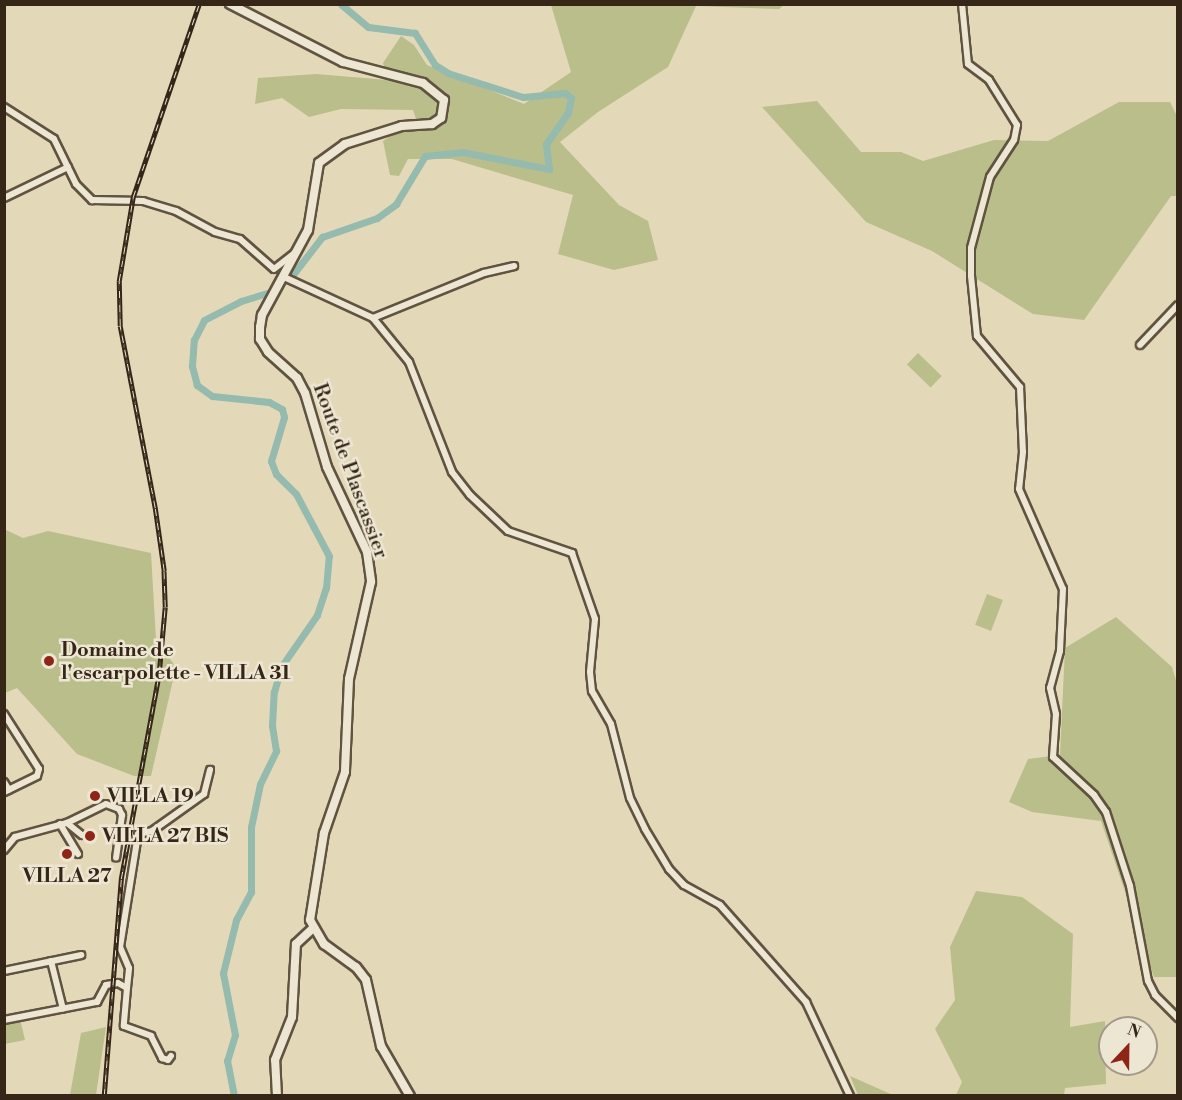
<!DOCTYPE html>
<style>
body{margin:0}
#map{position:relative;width:1182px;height:1100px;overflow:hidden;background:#e3d9b9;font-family:"Libre Bodoni",serif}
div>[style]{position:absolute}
.green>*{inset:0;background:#babe8b;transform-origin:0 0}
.canal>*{height:7px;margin:-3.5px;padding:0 3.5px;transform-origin:3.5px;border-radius:3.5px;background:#95baae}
.roads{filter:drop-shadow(2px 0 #605340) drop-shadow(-2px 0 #605340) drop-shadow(0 2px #605340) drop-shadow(0 -2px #605340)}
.minor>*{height:6px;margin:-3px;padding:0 3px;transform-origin:3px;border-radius:3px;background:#ede6d2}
.tertiary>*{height:8px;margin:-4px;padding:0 4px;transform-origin:4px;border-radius:4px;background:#ede6d2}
.rail>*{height:4.5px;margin-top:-2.25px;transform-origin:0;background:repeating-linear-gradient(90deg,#ede6d2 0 7px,#352618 0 14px);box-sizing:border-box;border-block:2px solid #352618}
.dots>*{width:16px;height:16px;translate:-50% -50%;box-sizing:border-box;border:3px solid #ede6d2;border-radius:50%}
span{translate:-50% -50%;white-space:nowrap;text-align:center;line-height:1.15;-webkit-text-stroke:5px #ede6d2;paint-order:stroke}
.street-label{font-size:20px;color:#352618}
.poi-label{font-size:20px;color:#352618;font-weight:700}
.left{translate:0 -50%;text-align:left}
.frame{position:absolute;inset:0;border:6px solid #352618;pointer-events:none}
.north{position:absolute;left:1098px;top:1016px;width:60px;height:60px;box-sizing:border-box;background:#ede6d2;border:2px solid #a39988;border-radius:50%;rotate:22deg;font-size:16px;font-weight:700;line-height:24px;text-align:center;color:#352618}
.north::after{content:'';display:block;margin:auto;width:21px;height:27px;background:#8f2418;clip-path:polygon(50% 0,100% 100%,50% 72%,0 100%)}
</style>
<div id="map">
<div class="green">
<div style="clip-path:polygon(551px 5px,784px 5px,779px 9px,696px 6px,668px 67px,598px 112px,560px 142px,619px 205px,648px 221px,658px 260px,614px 270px,558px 254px,573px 195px,452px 159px,408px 159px,399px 176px,390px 175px,383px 141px,416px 119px,413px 110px,341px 109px,309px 117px,282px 98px,255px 104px,258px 78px,316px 74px,388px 80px,383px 63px,401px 36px,414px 45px,427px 65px,524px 104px,571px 72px)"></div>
<div style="clip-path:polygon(817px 101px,861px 152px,901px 152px,923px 161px,994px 140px,1048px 141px,1119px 102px,1170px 102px,1177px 116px,1177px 196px,1171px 196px,1084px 320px,1033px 314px,932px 251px,866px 222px,762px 107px)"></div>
<div style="left:918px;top:353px;width:33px;height:16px;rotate:44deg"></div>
<div style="clip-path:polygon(4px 529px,23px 538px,48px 531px,151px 553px,156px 640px,176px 667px,151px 776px,134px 776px,77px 754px,17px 688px,5px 693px)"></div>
<div style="left:987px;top:594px;width:17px;height:33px;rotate:21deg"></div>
<div style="clip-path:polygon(1116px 617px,1172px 667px,1177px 684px,1177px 977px,1154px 977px,1101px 821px,1032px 812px,1009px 802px,1028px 759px,1060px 755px,1065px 648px)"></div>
<div style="clip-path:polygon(976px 891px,1022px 897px,1073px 934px,1070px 1027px,1105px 1021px,1106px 1084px,1065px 1088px,1064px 1095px,956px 1095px,962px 1082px,935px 1029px,955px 1000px,950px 947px)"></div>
<div style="clip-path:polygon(20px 1019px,25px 1040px,5px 1044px,5px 1022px)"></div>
<div style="clip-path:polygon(106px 1027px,96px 1095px,70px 1095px,81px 1033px)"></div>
<div style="clip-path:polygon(850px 1076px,893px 1095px,858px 1095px)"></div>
</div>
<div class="canal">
<div style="left:291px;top:277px;width:51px;rotate:-52.2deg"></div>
<div style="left:322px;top:237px;width:58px;rotate:-19.1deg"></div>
<div style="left:377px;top:218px;width:24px;rotate:-36deg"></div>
<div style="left:396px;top:204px;width:56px;rotate:-58.9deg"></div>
<div style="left:425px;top:156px;width:38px;rotate:-6deg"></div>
<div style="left:463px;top:152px;width:88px;rotate:11.2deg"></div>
<div style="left:549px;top:169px;width:25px;rotate:-97deg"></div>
<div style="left:546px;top:144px;width:38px;rotate:-55deg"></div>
<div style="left:568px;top:113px;width:15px;rotate:-79deg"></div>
<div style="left:571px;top:98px;width:8px;rotate:-140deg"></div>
<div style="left:565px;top:93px;width:42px;rotate:174.6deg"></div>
<div style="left:523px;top:97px;width:79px;rotate:-162.3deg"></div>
<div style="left:448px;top:73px;width:15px;rotate:-148deg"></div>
<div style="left:435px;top:65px;width:38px;rotate:-122deg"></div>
<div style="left:415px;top:33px;width:47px;rotate:-172.7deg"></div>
<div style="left:368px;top:27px;width:35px;rotate:-140deg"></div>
<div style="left:234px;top:1096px;width:36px;rotate:-101deg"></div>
<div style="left:227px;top:1061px;width:27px;rotate:-73deg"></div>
<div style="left:235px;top:1035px;width:63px;rotate:-101deg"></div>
<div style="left:223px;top:973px;width:55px;rotate:-76.2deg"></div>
<div style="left:236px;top:920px;width:32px;rotate:-62deg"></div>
<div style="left:251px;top:892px;width:65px;rotate:-90deg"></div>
<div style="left:251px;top:827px;width:44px;rotate:-78.2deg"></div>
<div style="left:260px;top:784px;width:37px;rotate:-64deg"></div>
<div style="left:276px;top:751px;width:26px;rotate:-99deg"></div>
<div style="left:272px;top:725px;width:33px;rotate:-87deg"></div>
<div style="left:274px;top:692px;width:26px;rotate:-74deg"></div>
<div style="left:281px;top:667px;width:63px;rotate:-55.3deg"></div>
<div style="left:317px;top:615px;width:28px;rotate:-72deg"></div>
<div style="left:326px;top:588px;width:32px;rotate:-85deg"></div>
<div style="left:329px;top:556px;width:70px;rotate:-118deg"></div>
<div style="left:296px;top:494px;width:28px;rotate:-135deg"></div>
<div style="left:276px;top:474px;width:14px;rotate:-111deg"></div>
<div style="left:271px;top:461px;width:46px;rotate:-73.5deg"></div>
<div style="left:284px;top:417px;width:8px;rotate:-104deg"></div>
<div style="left:282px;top:409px;width:15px;rotate:-152deg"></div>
<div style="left:269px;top:402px;width:57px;rotate:-174deg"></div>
<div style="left:212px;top:396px;width:19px;rotate:-144deg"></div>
<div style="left:197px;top:385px;width:20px;rotate:-105deg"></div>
<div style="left:192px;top:366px;width:26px;rotate:-86deg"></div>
<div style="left:194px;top:340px;width:22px;rotate:-63deg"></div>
<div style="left:204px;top:320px;width:42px;rotate:-27.2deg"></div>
<div style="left:241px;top:301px;width:30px;rotate:-17deg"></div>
</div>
<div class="roads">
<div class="minor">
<div style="left:962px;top:4px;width:60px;rotate:84.3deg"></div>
<div style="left:968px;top:64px;width:26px;rotate:37deg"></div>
<div style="left:989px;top:80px;width:53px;rotate:58.1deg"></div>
<div style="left:1017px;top:125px;width:15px;rotate:101deg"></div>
<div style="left:1014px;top:140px;width:44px;rotate:123deg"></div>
<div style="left:990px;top:177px;width:73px;rotate:105deg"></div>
<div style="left:971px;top:248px;width:28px;rotate:90deg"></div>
<div style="left:971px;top:276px;width:60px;rotate:84.3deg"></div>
<div style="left:977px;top:336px;width:67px;rotate:49.9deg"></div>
<div style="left:1020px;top:387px;width:65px;rotate:87.4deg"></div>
<div style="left:1023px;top:452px;width:37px;rotate:96deg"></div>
<div style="left:1019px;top:489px;width:109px;rotate:66.3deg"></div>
<div style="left:1063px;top:589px;width:62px;rotate:92.8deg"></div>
<div style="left:1060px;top:651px;width:38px;rotate:105deg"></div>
<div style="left:1050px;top:688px;width:27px;rotate:77deg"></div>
<div style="left:1056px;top:714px;width:43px;rotate:94deg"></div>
<div style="left:1053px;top:757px;width:56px;rotate:42.8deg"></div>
<div style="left:1094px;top:795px;width:21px;rotate:55deg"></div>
<div style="left:1106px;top:812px;width:78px;rotate:72deg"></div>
<div style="left:1130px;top:886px;width:97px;rotate:79.3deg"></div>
<div style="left:1148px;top:981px;width:16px;rotate:63deg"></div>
<div style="left:1155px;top:995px;width:33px;rotate:45deg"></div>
<div style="left:4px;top:107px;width:59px;rotate:32.6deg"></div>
<div style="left:54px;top:139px;width:50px;rotate:63.9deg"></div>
<div style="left:76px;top:184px;width:23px;rotate:45deg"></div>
<div style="left:92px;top:200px;width:51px;rotate:1.1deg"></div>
<div style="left:143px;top:201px;width:34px;rotate:17deg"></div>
<div style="left:176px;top:211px;width:44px;rotate:28.3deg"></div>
<div style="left:215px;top:232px;width:26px;rotate:16deg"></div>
<div style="left:240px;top:239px;width:45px;rotate:41.4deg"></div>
<div style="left:274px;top:269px;width:28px;rotate:-38deg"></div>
<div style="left:4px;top:198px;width:71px;rotate:-25.8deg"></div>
<div style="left:284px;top:277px;width:98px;rotate:24.7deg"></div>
<div style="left:373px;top:318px;width:57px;rotate:50.7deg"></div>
<div style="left:409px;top:362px;width:118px;rotate:68.6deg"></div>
<div style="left:452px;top:472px;width:29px;rotate:52deg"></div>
<div style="left:470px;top:495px;width:52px;rotate:43.5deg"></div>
<div style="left:508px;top:531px;width:68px;rotate:19deg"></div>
<div style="left:572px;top:553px;width:70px;rotate:70.8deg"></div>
<div style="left:595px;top:619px;width:53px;rotate:95.4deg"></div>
<div style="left:590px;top:672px;width:19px;rotate:84deg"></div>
<div style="left:592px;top:691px;width:38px;rotate:60deg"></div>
<div style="left:611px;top:724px;width:76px;rotate:75.6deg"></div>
<div style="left:630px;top:798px;width:34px;rotate:64deg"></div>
<div style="left:645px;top:829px;width:47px;rotate:59deg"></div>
<div style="left:669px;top:869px;width:22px;rotate:47deg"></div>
<div style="left:684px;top:885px;width:41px;rotate:29.1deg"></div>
<div style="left:720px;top:905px;width:130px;rotate:48.4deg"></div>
<div style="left:806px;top:1002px;width:104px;rotate:64.9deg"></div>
<div style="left:373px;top:318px;width:120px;rotate:-22.1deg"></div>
<div style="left:484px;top:273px;width:31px;rotate:-13deg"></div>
<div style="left:1140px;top:345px;width:55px;rotate:-46.5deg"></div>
<div style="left:4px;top:714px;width:65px;rotate:57.5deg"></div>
<div style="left:39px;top:769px;width:7px;rotate:106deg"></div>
<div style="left:37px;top:776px;width:37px;rotate:154deg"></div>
<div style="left:4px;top:782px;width:9px;rotate:58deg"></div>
<div style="left:67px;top:823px;width:19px;rotate:39deg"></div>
<div style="left:60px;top:824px;width:35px;rotate:59deg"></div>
<div style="left:4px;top:850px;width:17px;rotate:-50deg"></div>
<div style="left:15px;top:837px;width:54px;rotate:-15.1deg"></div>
<div style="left:67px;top:823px;width:43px;rotate:-26deg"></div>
<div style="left:106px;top:804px;width:14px;rotate:21deg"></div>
<div style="left:119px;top:809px;width:7px;rotate:63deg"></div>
<div style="left:122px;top:815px;width:43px;rotate:97.9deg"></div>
<div style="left:51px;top:961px;width:49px;rotate:76deg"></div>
<div style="left:4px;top:971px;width:79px;rotate:-11.7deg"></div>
<div style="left:127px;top:988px;width:20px;rotate:-84deg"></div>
<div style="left:129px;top:968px;width:23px;rotate:-113deg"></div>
<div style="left:120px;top:947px;width:114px;rotate:-80.9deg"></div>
<div style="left:138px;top:834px;width:14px;rotate:-12deg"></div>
<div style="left:152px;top:831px;width:64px;rotate:-35.4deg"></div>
<div style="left:204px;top:794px;width:25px;rotate:-76deg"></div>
<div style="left:4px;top:1020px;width:95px;rotate:-11deg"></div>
<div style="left:97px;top:1002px;width:19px;rotate:-62deg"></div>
<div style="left:106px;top:985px;width:12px;rotate:-9deg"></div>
<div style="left:118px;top:983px;width:10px;rotate:29deg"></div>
<div style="left:127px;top:988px;width:38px;rotate:95deg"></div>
<div style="left:124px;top:1026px;width:29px;rotate:20deg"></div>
<div style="left:151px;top:1036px;width:25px;rotate:63deg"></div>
<div style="left:162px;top:1058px;width:6px;rotate:18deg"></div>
<div style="left:168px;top:1060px;width:5px;rotate:-53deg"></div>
</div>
<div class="tertiary">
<div style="left:230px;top:4px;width:127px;rotate:27.2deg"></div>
<div style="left:343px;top:62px;width:83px;rotate:14.7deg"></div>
<div style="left:423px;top:83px;width:27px;rotate:39deg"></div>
<div style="left:444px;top:100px;width:18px;rotate:99deg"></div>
<div style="left:441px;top:118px;width:11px;rotate:146deg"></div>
<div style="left:432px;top:124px;width:30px;rotate:176deg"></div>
<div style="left:402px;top:126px;width:60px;rotate:162.5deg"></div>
<div style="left:345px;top:144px;width:32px;rotate:144deg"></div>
<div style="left:319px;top:163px;width:68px;rotate:99.3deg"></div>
<div style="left:308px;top:230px;width:97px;rotate:118.4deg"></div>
<div style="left:262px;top:315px;width:12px;rotate:99deg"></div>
<div style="left:260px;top:327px;width:12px;rotate:90deg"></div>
<div style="left:260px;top:339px;width:15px;rotate:58deg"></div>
<div style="left:268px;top:352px;width:39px;rotate:42deg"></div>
<div style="left:297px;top:378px;width:17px;rotate:62deg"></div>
<div style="left:305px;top:393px;width:77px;rotate:73.4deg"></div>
<div style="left:327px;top:467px;width:94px;rotate:64.8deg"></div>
<div style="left:367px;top:552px;width:30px;rotate:82deg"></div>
<div style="left:371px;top:582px;width:99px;rotate:102.8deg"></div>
<div style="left:349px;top:679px;width:93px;rotate:92.5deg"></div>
<div style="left:345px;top:772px;width:65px;rotate:109deg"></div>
<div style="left:324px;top:833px;width:88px;rotate:99.1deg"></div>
<div style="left:310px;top:920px;width:28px;rotate:60deg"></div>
<div style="left:324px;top:944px;width:39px;rotate:36deg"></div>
<div style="left:356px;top:967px;width:16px;rotate:52deg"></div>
<div style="left:366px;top:980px;width:68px;rotate:77.2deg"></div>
<div style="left:381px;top:1046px;width:58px;rotate:59.9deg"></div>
<div style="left:277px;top:1096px;width:36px;rotate:-93deg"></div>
<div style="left:275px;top:1060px;width:46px;rotate:-68.4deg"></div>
<div style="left:292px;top:1017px;width:73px;rotate:-86.9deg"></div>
<div style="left:296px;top:944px;width:22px;rotate:-43deg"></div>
</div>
</div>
<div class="rail">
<div style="left:104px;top:1096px;width:218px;rotate:-85.5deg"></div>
<div style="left:121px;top:879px;width:209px;rotate:-79.5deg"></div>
<div style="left:159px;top:673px;width:66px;rotate:-84.8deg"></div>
<div style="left:165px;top:607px;width:36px;rotate:-92deg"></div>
<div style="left:164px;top:571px;width:64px;rotate:-98.1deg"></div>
<div style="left:155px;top:508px;width:185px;rotate:-100.9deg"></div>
<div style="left:120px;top:326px;width:45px;rotate:-91.3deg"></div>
<div style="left:119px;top:281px;width:85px;rotate:-80.5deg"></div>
<div style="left:133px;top:197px;width:204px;rotate:-71.1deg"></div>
</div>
<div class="dots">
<div style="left:49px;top:661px;background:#8f2418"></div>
<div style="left:95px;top:796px;background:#8f2418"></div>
<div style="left:90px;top:836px;background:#8f2418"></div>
<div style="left:67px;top:854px;background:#8f2418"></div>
</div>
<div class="street-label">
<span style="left:350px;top:471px;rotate:70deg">Route de Plascassier</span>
</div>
<div class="poi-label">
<span class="left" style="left:61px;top:662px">Domaine de<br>l'escarpolette - VILLA 31</span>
<span class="left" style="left:107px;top:796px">VILLA 19</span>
<span class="left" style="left:102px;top:836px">VILLA 27 BIS</span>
<span style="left:67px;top:876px">VILLA 27</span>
</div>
<div class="frame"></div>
<div class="north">N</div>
</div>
